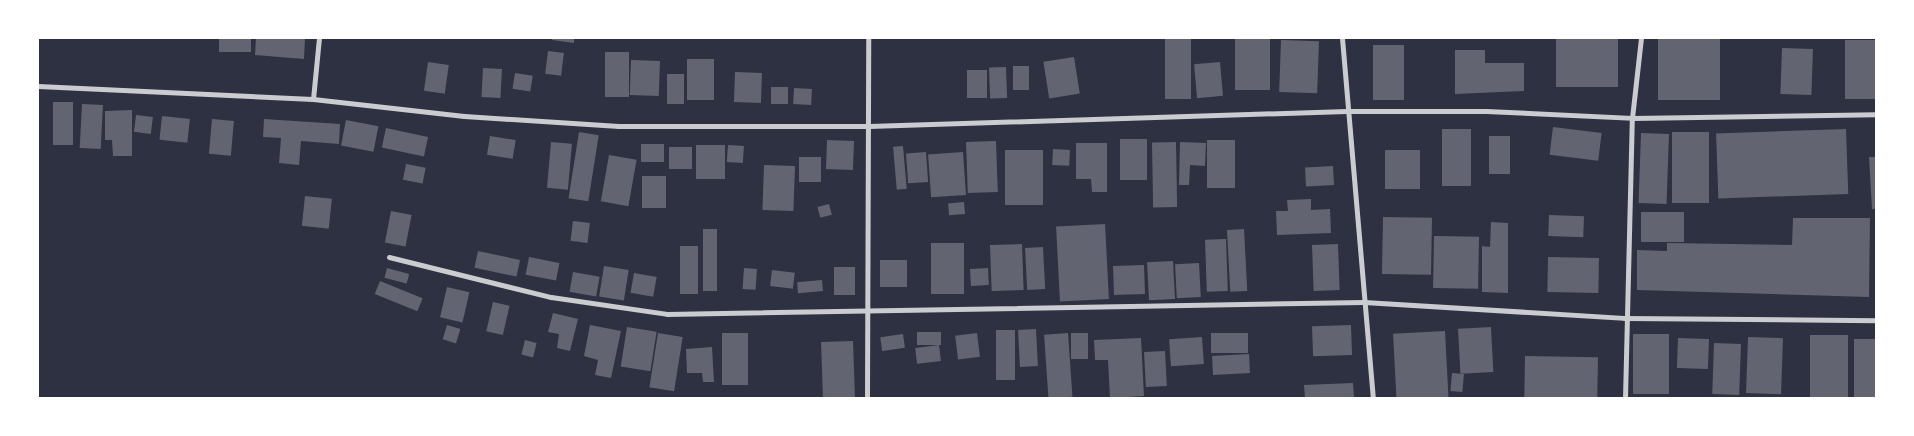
<!DOCTYPE html>
<style>
body{margin:0}
#map{position:relative;width:1914px;height:436px;overflow:hidden;background:#2d3142;font-family:"Space Grotesk",sans-serif}
div>[style]{position:absolute}
.building>*{inset:0;background:#626471;transform-origin:0 0}
.minor>*{height:5px;margin:-2.5px;padding:0 2.5px;transform-origin:2.5px;border-radius:2.5px;background:#caccd0}
span{translate:-50% -50%;white-space:nowrap;text-align:center;line-height:1.15;-webkit-text-stroke:5px #fff;paint-order:stroke}
.frame{position:absolute;inset:0;border:39px solid #fff;pointer-events:none}
</style>
<div id="map">
<div class="building">
<div style="left:219px;top:38px;width:32px;height:14px"></div>
<div style="clip-path:polygon(256px 38px,305px 38px,304px 59px,255px 55px)"></div>
<div style="clip-path:polygon(552px 38px,574px 38px,574px 43px,552px 40px)"></div>
<div style="left:1165px;top:38px;width:26px;height:61px"></div>
<div style="left:1235px;top:38px;width:35px;height:52px"></div>
<div style="left:1556px;top:38px;width:62px;height:49px"></div>
<div style="left:1658px;top:38px;width:62px;height:62px"></div>
<div style="left:1281px;top:40px;width:38px;height:52px;rotate:2deg"></div>
<div style="left:1845px;top:40px;width:31px;height:59px"></div>
<div style="left:1373px;top:45px;width:31px;height:55px"></div>
<div style="left:1782px;top:48px;width:31px;height:46px;rotate:2deg"></div>
<div style="clip-path:polygon(1455px 50px,1485px 50px,1485px 63px,1524px 63px,1524px 91px,1455px 94px)"></div>
<div style="left:548px;top:51px;width:16px;height:23px;rotate:7deg"></div>
<div style="left:605px;top:52px;width:24px;height:45px"></div>
<div style="left:1074px;top:57px;width:37px;height:31px;rotate:81deg"></div>
<div style="left:687px;top:59px;width:27px;height:41px"></div>
<div style="left:631px;top:60px;width:29px;height:35px;rotate:2deg"></div>
<div style="left:428px;top:62px;width:21px;height:29px;rotate:8deg"></div>
<div style="left:1220px;top:62px;width:34px;height:26px;rotate:85deg"></div>
<div style="left:1013px;top:66px;width:16px;height:24px"></div>
<div style="left:1006px;top:67px;width:31px;height:17px;rotate:88deg"></div>
<div style="left:483px;top:68px;width:19px;height:29px;rotate:3deg"></div>
<div style="left:967px;top:70px;width:20px;height:28px"></div>
<div style="left:735px;top:72px;width:27px;height:30px;rotate:2deg"></div>
<div style="left:515px;top:73px;width:18px;height:16px;rotate:9deg"></div>
<div style="left:667px;top:74px;width:17px;height:30px"></div>
<div style="left:771px;top:87px;width:17px;height:17px"></div>
<div style="left:794px;top:88px;width:18px;height:16px;rotate:3deg"></div>
<div style="left:53px;top:102px;width:20px;height:43px"></div>
<div style="left:82px;top:104px;width:21px;height:44px;rotate:3deg"></div>
<div style="clip-path:polygon(132px 110px,132px 156px,113px 156px,112px 140px,105px 140px,105px 111px)"></div>
<div style="left:136px;top:115px;width:17px;height:17px;rotate:7deg"></div>
<div style="left:162px;top:116px;width:28px;height:24px;rotate:6deg"></div>
<div style="left:212px;top:119px;width:22px;height:35px;rotate:5deg"></div>
<div style="clip-path:polygon(264px 119px,340px 124px,339px 144px,301px 141px,299px 165px,279px 163px,281px 138px,263px 137px)"></div>
<div style="left:346px;top:120px;width:33px;height:26px;rotate:11deg"></div>
<div style="left:1553px;top:127px;width:49px;height:28px;rotate:7deg"></div>
<div style="left:386px;top:128px;width:43px;height:20px;rotate:12deg"></div>
<div style="left:1442px;top:129px;width:29px;height:57px"></div>
<div style="left:1846px;top:129px;width:65px;height:130px;rotate:88deg"></div>
<div style="left:579px;top:132px;width:20px;height:67px;rotate:9deg"></div>
<div style="left:1672px;top:132px;width:37px;height:71px"></div>
<div style="left:1641px;top:133px;width:28px;height:70px;rotate:2deg"></div>
<div style="left:490px;top:136px;width:26px;height:19px;rotate:9deg"></div>
<div style="left:1489px;top:136px;width:21px;height:38px"></div>
<div style="left:1120px;top:139px;width:27px;height:41px"></div>
<div style="left:827px;top:140px;width:27px;height:29px;rotate:2deg"></div>
<div style="left:1207px;top:140px;width:28px;height:48px"></div>
<div style="left:996px;top:141px;width:51px;height:30px;rotate:88deg"></div>
<div style="left:551px;top:142px;width:21px;height:46px;rotate:5deg"></div>
<div style="left:1176px;top:142px;width:65px;height:24px;rotate:89deg"></div>
<div style="clip-path:polygon(1180px 142px,1206px 143px,1205px 166px,1190px 165px,1189px 185px,1179px 185px)"></div>
<div style="clip-path:polygon(1076px 143px,1107px 143px,1107px 192px,1092px 192px,1091px 179px,1076px 179px)"></div>
<div style="left:641px;top:144px;width:23px;height:18px"></div>
<div style="left:696px;top:145px;width:29px;height:34px"></div>
<div style="left:728px;top:145px;width:16px;height:17px;rotate:4deg"></div>
<div style="left:903px;top:146px;width:43px;height:10px;rotate:85deg"></div>
<div style="left:692px;top:147px;width:22px;height:23px;rotate:90deg"></div>
<div style="left:1053px;top:149px;width:17px;height:16px;rotate:3deg"></div>
<div style="left:1005px;top:150px;width:38px;height:55px"></div>
<div style="left:1385px;top:150px;width:35px;height:39px"></div>
<div style="left:926px;top:152px;width:30px;height:20px;rotate:86deg"></div>
<div style="left:963px;top:152px;width:43px;height:35px;rotate:86deg"></div>
<div style="left:609px;top:155px;width:28px;height:47px;rotate:10deg"></div>
<div style="left:799px;top:157px;width:22px;height:25px"></div>
<div style="clip-path:polygon(1869px 157px,1876px 157px,1876px 209px,1872px 209px)"></div>
<div style="left:406px;top:164px;width:20px;height:16px;rotate:11deg"></div>
<div style="left:764px;top:165px;width:31px;height:45px;rotate:2deg"></div>
<div style="left:1333px;top:166px;width:19px;height:28px;rotate:87deg"></div>
<div style="left:642px;top:176px;width:24px;height:32px"></div>
<div style="left:305px;top:196px;width:27px;height:30px;rotate:6deg"></div>
<div style="clip-path:polygon(1311px 199px,1311px 210px,1330px 209px,1331px 233px,1277px 235px,1276px 211px,1288px 211px,1287px 200px)"></div>
<div style="left:964px;top:202px;width:12px;height:16px;rotate:85deg"></div>
<div style="left:829px;top:204px;width:11px;height:12px;rotate:75deg"></div>
<div style="left:391px;top:211px;width:21px;height:32px;rotate:11deg"></div>
<div style="left:1641px;top:212px;width:43px;height:30px"></div>
<div style="left:1549px;top:215px;width:35px;height:21px;rotate:2deg"></div>
<div style="left:1383px;top:217px;width:49px;height:57px;rotate:1deg"></div>
<div style="clip-path:polygon(1793px 218px,1870px 218px,1869px 297px,1637px 290px,1637px 250px,1667px 251px,1667px 243px,1792px 245px)"></div>
<div style="left:573px;top:221px;width:17px;height:20px;rotate:7deg"></div>
<div style="clip-path:polygon(1491px 222px,1508px 223px,1508px 293px,1482px 292px,1482px 246px,1490px 247px)"></div>
<div style="left:1105px;top:224px;width:75px;height:49px;rotate:87deg"></div>
<div style="left:703px;top:229px;width:14px;height:62px"></div>
<div style="left:1244px;top:229px;width:62px;height:17px;rotate:87deg"></div>
<div style="left:1434px;top:236px;width:45px;height:52px;rotate:1deg"></div>
<div style="left:1226px;top:239px;width:52px;height:21px;rotate:88deg"></div>
<div style="left:931px;top:243px;width:33px;height:51px"></div>
<div style="left:1022px;top:244px;width:46px;height:32px;rotate:88deg"></div>
<div style="left:1338px;top:244px;width:46px;height:26px;rotate:88deg"></div>
<div style="left:680px;top:246px;width:18px;height:48px"></div>
<div style="left:1043px;top:247px;width:42px;height:18px;rotate:87deg"></div>
<div style="left:478px;top:251px;width:43px;height:17px;rotate:12deg"></div>
<div style="left:529px;top:257px;width:31px;height:18px;rotate:11deg"></div>
<div style="left:1548px;top:257px;width:51px;height:35px;rotate:1deg"></div>
<div style="left:880px;top:260px;width:27px;height:27px"></div>
<div style="left:1173px;top:261px;width:38px;height:26px;rotate:87deg"></div>
<div style="left:1199px;top:263px;width:34px;height:24px;rotate:87deg"></div>
<div style="left:1144px;top:265px;width:29px;height:31px;rotate:88deg"></div>
<div style="left:604px;top:266px;width:25px;height:31px;rotate:9deg"></div>
<div style="left:834px;top:267px;width:21px;height:28px"></div>
<div style="left:387px;top:268px;width:23px;height:10px;rotate:15deg"></div>
<div style="left:744px;top:268px;width:13px;height:21px;rotate:4deg"></div>
<div style="left:988px;top:268px;width:17px;height:18px;rotate:87deg"></div>
<div style="left:772px;top:270px;width:23px;height:16px;rotate:7deg"></div>
<div style="left:573px;top:272px;width:27px;height:20px;rotate:10deg"></div>
<div style="left:634px;top:273px;width:23px;height:20px;rotate:10deg"></div>
<div style="left:822px;top:280px;width:11px;height:25px;rotate:85deg"></div>
<div style="left:380px;top:281px;width:46px;height:14px;rotate:22deg"></div>
<div style="left:447px;top:287px;width:23px;height:31px;rotate:13deg"></div>
<div style="left:493px;top:302px;width:17px;height:30px;rotate:13deg"></div>
<div style="clip-path:polygon(553px 313px,578px 319px,570px 351px,557px 348px,559px 334px,548px 332px)"></div>
<div style="left:447px;top:325px;width:14px;height:15px;rotate:17deg"></div>
<div style="clip-path:polygon(590px 325px,621px 331px,611px 378px,595px 375px,598px 360px,584px 356px)"></div>
<div style="left:1351px;top:325px;width:30px;height:39px;rotate:88deg"></div>
<div style="left:627px;top:327px;width:30px;height:40px;rotate:9deg"></div>
<div style="left:1491px;top:327px;width:45px;height:33px;rotate:87deg"></div>
<div style="left:1036px;top:329px;width:37px;height:18px;rotate:87deg"></div>
<div style="left:996px;top:330px;width:19px;height:50px"></div>
<div style="left:1445px;top:331px;width:67px;height:52px;rotate:87deg"></div>
<div style="left:941px;top:332px;width:13px;height:24px;rotate:90deg"></div>
<div style="left:658px;top:333px;width:25px;height:55px;rotate:9deg"></div>
<div style="left:722px;top:333px;width:26px;height:52px"></div>
<div style="left:977px;top:333px;width:24px;height:22px;rotate:83deg"></div>
<div style="left:1068px;top:333px;width:64px;height:24px;rotate:86deg"></div>
<div style="left:1071px;top:333px;width:17px;height:26px"></div>
<div style="left:1248px;top:333px;width:20px;height:37px;rotate:90deg"></div>
<div style="left:903px;top:334px;width:14px;height:23px;rotate:82deg"></div>
<div style="left:1633px;top:334px;width:36px;height:60px"></div>
<div style="left:1810px;top:335px;width:38px;height:63px"></div>
<div style="left:1202px;top:337px;width:27px;height:33px;rotate:86deg"></div>
<div style="left:1748px;top:337px;width:35px;height:56px;rotate:2deg"></div>
<div style="clip-path:polygon(1141px 338px,1144px 396px,1110px 398px,1108px 360px,1095px 360px,1094px 340px)"></div>
<div style="left:1678px;top:338px;width:31px;height:30px;rotate:2deg"></div>
<div style="left:1854px;top:339px;width:22px;height:59px"></div>
<div style="left:525px;top:340px;width:12px;height:15px;rotate:14deg"></div>
<div style="left:853px;top:341px;width:57px;height:32px;rotate:88deg"></div>
<div style="left:1714px;top:343px;width:27px;height:51px;rotate:2deg"></div>
<div style="left:939px;top:345px;width:16px;height:24px;rotate:83deg"></div>
<div style="clip-path:polygon(712px 347px,714px 382px,703px 382px,702px 373px,687px 373px,686px 349px)"></div>
<div style="left:1165px;top:351px;width:35px;height:21px;rotate:87deg"></div>
<div style="left:1249px;top:354px;width:19px;height:37px;rotate:87deg"></div>
<div style="left:1525px;top:356px;width:73px;height:42px;rotate:1deg"></div>
<div style="left:1452px;top:373px;width:12px;height:18px;rotate:5deg"></div>
<div style="clip-path:polygon(1353px 383px,1354px 398px,1305px 398px,1304px 385px)"></div>
</div>
<div class="minor">
<div style="left:1342px;top:38px;width:361px;rotate:85.1deg"></div>
<div style="left:38px;top:86px;width:275px;rotate:2.7deg"></div>
<div style="left:313px;top:99px;width:152px;rotate:6.4deg"></div>
<div style="left:464px;top:116px;width:155px;rotate:3.7deg"></div>
<div style="left:619px;top:126px;width:250px"></div>
<div style="left:869px;top:126px;width:478px;rotate:-1.8deg"></div>
<div style="left:1347px;top:111px;width:139px"></div>
<div style="left:1486px;top:111px;width:146px;rotate:2.7deg"></div>
<div style="left:1632px;top:118px;width:244px;rotate:-0.9deg"></div>
<div style="left:313px;top:99px;width:61px;rotate:-84.4deg"></div>
<div style="left:389px;top:257px;width:167px;rotate:13.9deg"></div>
<div style="left:551px;top:297px;width:117px;rotate:8.3deg"></div>
<div style="left:667px;top:314px;width:697px;rotate:-0.99deg"></div>
<div style="left:1364px;top:302px;width:260px;rotate:3.5deg"></div>
<div style="left:1624px;top:318px;width:252px;rotate:0.5deg"></div>
<div style="left:867px;top:398px;width:360px;rotate:-89.8deg"></div>
<div style="left:1625px;top:398px;width:280px;rotate:-88.6deg"></div>
<div style="left:1632px;top:118px;width:81px;rotate:-83.6deg"></div>
</div>
<div class="frame"></div>
</div>
